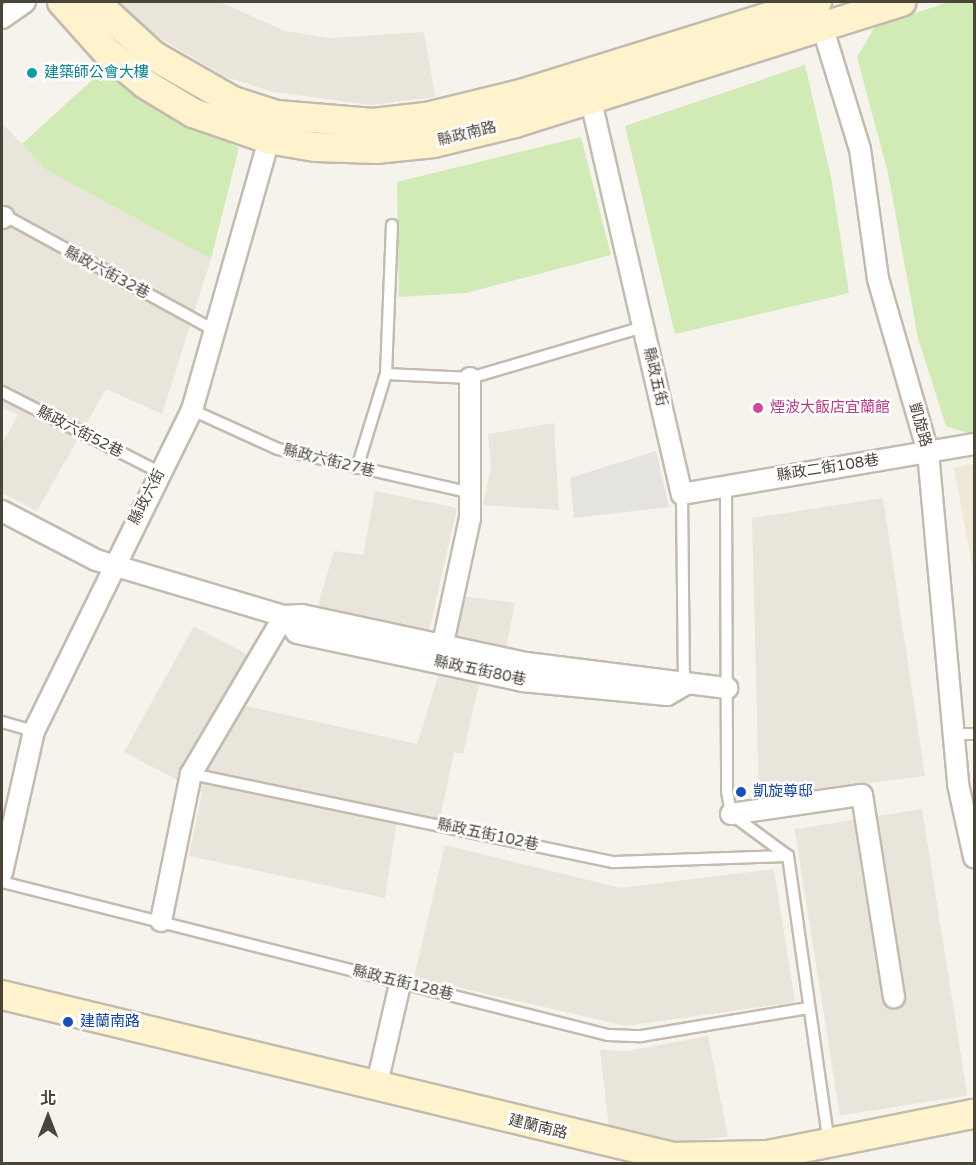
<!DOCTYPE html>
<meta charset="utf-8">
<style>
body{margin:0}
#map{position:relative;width:976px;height:1165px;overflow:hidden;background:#f6f3ec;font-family:"Varela Round","Noto Sans TC",sans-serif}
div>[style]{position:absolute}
.residential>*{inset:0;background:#eae5da;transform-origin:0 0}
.education>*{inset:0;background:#efe8d6}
.green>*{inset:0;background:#d2eab5}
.parking>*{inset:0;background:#e5e3e0}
.roads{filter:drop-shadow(2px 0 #c2bbae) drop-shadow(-2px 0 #c2bbae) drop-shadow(0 2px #c2bbae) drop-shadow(0 -2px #c2bbae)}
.lane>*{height:10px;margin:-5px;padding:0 5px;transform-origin:5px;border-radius:5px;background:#fff}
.street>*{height:20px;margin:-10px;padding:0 10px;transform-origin:10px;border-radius:10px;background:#fff}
.secondary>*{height:28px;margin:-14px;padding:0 14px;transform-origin:14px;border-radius:14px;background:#fff3cd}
.dots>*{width:16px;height:16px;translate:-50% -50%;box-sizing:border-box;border:3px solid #fff;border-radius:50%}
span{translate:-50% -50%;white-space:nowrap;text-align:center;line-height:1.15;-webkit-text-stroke:5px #fff;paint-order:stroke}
.culture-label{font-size:15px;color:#0d838f}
.left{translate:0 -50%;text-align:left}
.street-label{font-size:15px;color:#4b4439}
.hotel-label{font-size:15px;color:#b23c85}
.transit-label{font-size:15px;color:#164399}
.frame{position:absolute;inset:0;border:3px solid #4b4439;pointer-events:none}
.north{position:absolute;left:18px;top:1087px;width:60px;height:60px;-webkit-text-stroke:4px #fff;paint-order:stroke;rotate:0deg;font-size:16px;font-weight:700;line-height:24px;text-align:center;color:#4b4439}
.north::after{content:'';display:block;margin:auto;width:21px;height:27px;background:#4b4439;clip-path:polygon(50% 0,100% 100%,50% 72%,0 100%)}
</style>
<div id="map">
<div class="residential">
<div style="clip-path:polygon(117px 2px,220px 2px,285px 31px,330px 38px,424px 32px,435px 97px,371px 105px,273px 92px,226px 77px,146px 30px)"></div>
<div style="clip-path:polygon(2px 123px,46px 170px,211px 259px,162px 414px,106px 389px,37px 511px,2px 493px,2px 443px,18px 415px,2px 407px)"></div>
<div style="clip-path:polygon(554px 423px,559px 510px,483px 505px,491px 468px,488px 434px)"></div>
<div style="clip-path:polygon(375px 491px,457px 508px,429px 631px,317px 609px,334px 551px,363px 555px)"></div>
<div style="clip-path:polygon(883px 498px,925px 776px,759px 797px,752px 518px)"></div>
<div style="clip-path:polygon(463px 596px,515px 603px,506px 648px,488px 645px,463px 754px,454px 752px,440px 819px,398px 812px,385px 898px,189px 856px,202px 793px,124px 752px,194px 626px,250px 656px,224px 701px,417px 744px)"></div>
<div style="left:922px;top:809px;width:290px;height:129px;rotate:81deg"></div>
<div style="clip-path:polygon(445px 845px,621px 888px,774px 869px,795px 1002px,626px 1026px,414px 977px)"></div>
<div style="clip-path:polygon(708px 1036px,728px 1137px,671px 1142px,609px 1128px,600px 1050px,627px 1051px)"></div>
</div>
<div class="education">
<div style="clip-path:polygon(974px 464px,974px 576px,954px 468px)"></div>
</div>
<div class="green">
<div style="clip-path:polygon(948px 2px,974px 2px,974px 435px,946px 426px,918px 338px,888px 173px,857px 57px,875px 27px)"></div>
<div style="clip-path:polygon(805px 65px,831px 177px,849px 293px,675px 334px,625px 126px)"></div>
<div style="clip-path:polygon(102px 71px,134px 94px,239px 148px,211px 259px,46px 170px,22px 144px)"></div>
<div style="clip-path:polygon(581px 137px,611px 255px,466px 293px,399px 297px,397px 182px)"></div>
</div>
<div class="parking">
<div style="clip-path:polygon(656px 451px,669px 507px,574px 518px,570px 478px)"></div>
</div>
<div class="roads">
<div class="lane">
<div style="left:2px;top:214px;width:242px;rotate:28.7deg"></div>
<div style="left:386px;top:374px;width:149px;rotate:-87.7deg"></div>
<div style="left:2px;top:392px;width:176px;rotate:27deg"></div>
<div style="left:192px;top:410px;width:94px;rotate:24.4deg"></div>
<div style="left:278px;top:449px;width:199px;rotate:12.8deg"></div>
<div style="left:357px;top:468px;width:98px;rotate:-72.9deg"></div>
<div style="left:386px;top:374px;width:84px;rotate:2.7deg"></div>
<div style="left:470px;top:378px;width:180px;rotate:-16.4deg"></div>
<div style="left:726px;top:485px;width:306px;rotate:89.8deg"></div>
<div style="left:727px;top:791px;width:23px;rotate:80deg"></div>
<div style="left:731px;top:814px;width:71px;rotate:36.4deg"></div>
<div style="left:788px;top:856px;width:290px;rotate:81.9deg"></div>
<div style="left:682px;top:494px;width:191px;rotate:89.4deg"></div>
<div style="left:2px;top:722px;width:33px;rotate:16deg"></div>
<div style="left:953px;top:734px;width:21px"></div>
<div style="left:191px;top:774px;width:431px;rotate:11.8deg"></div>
<div style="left:613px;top:862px;width:175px;rotate:-2deg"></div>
<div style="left:2px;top:882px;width:625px;rotate:14.17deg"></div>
<div style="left:608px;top:1035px;width:33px;rotate:2deg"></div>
<div style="left:641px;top:1036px;width:169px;rotate:-9.5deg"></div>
</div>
<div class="street">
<div style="left:819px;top:16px;width:139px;rotate:72.9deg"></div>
<div style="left:860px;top:149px;width:131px;rotate:82.1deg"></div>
<div style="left:878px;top:279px;width:180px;rotate:73.9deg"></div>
<div style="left:928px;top:452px;width:333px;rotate:84.8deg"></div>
<div style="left:958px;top:784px;width:75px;rotate:77.6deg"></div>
<div style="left:2px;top:18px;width:28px;rotate:-35deg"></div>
<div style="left:588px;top:88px;width:417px;rotate:77deg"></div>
<div style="left:682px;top:494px;width:296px;rotate:-9.7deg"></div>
<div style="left:2px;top:218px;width:2px;rotate:-27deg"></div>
<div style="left:2px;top:511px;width:106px;rotate:27.5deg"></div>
<div style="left:96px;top:560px;width:196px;rotate:16.6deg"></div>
<div style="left:284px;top:616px;width:18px;rotate:-3deg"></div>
<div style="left:302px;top:615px;width:229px;rotate:12.1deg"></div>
<div style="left:526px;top:663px;width:203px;rotate:7.1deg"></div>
<div style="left:284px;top:616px;width:21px;rotate:53deg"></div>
<div style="left:297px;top:633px;width:230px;rotate:12deg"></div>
<div style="left:522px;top:681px;width:146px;rotate:5.5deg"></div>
<div style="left:667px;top:695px;width:20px;rotate:-30deg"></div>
<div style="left:440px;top:657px;width:142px;rotate:-77.8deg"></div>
<div style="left:470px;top:518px;width:140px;rotate:-90deg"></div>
<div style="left:731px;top:814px;width:132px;rotate:-8.3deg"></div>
<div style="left:862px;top:795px;width:205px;rotate:81deg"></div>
<div style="left:2px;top:873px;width:146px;rotate:-77.3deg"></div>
<div style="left:34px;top:731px;width:358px;rotate:-63.8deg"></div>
<div style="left:192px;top:410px;width:292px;rotate:-74.1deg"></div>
<div style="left:161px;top:921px;width:150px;rotate:-78.5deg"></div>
<div style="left:191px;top:774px;width:183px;rotate:-59.5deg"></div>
<div style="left:376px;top:1088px;width:107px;rotate:-77deg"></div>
</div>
<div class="secondary">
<div style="left:62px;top:2px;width:64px;rotate:48.1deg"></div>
<div style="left:105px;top:50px;width:52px;rotate:40.4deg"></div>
<div style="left:145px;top:84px;width:56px;rotate:31.1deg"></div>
<div style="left:193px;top:113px;width:79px;rotate:19.1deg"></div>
<div style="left:268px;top:139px;width:49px;rotate:9.5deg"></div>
<div style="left:316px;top:147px;width:60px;rotate:1.9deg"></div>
<div style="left:376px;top:149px;width:58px;rotate:-5.9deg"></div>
<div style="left:434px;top:143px;width:83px;rotate:-13.9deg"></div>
<div style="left:515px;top:123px;width:405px;rotate:-17.4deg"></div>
<div style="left:95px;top:2px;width:80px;rotate:42.5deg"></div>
<div style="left:154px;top:56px;width:91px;rotate:29.7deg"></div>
<div style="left:233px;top:101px;width:46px;rotate:17.7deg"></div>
<div style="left:277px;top:115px;width:96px;rotate:4.8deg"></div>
<div style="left:373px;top:123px;width:53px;rotate:-6.5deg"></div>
<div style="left:426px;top:117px;width:98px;rotate:-13.6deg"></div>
<div style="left:521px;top:94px;width:310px;rotate:-17.3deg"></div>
<div style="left:2px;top:995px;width:690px;rotate:13.57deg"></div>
<div style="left:673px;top:1157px;width:95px;rotate:-1.2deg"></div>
<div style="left:768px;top:1155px;width:210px;rotate:-11.3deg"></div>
</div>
</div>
<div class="dots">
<div style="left:32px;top:73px;background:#0f9aa8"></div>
<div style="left:758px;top:408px;background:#d1479c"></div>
<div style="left:741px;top:792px;background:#1a4fb4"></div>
<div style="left:68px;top:1022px;background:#1a4fb4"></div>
</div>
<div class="culture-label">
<span class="left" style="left:44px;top:73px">建築師公會大樓</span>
</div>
<div class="street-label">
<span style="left:467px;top:134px;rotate:-14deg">縣政南路</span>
<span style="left:107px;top:273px;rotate:28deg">縣政六街32巷</span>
<span style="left:655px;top:377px;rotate:77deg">縣政五街</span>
<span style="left:920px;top:425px;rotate:74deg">凱旋路</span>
<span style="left:80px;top:432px;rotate:27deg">縣政六街52巷</span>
<span style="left:329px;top:461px;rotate:14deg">縣政六街27巷</span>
<span style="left:828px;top:468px;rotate:-9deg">縣政二街108巷</span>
<span style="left:147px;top:497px;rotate:-63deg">縣政六街</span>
<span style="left:480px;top:671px;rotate:12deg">縣政五街80巷</span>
<span style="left:488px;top:835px;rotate:12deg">縣政五街102巷</span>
<span style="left:403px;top:983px;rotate:14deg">縣政五街128巷</span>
<span style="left:538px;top:1127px;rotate:14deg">建蘭南路</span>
</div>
<div class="hotel-label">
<span class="left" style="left:770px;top:408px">煙波大飯店宜蘭館</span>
</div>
<div class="transit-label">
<span class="left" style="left:753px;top:792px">凱旋尊邸</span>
<span class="left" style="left:80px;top:1022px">建蘭南路</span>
</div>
<div class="frame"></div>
<div class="north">北</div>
</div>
